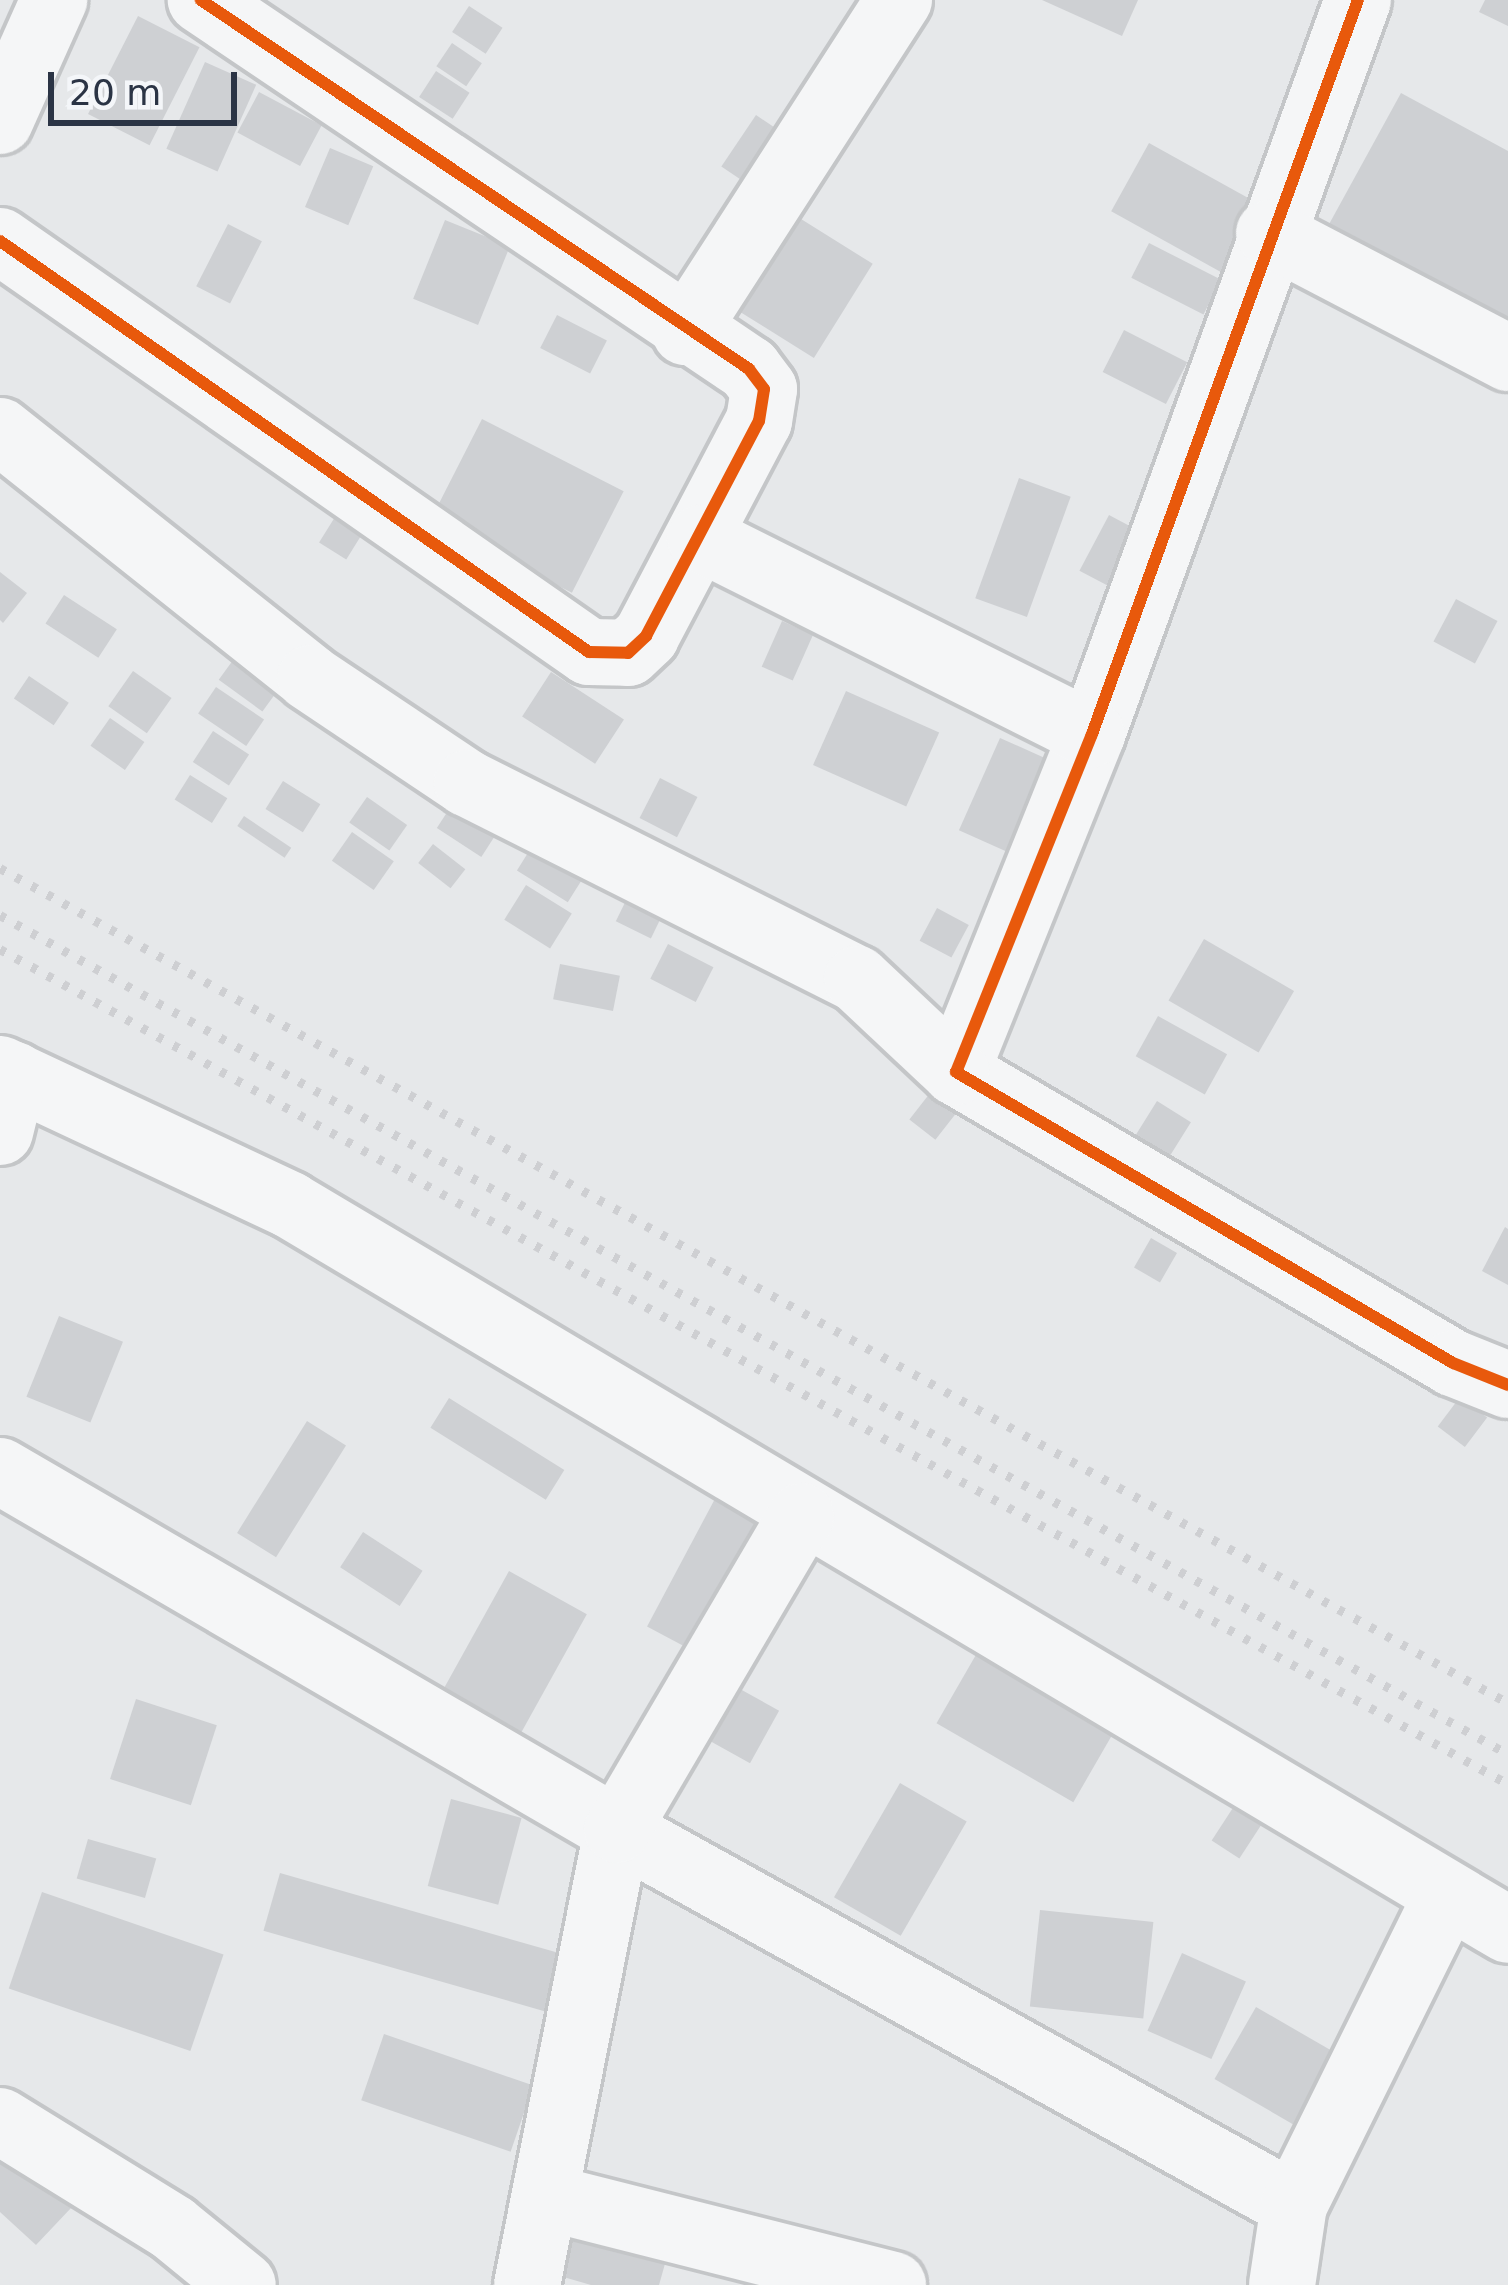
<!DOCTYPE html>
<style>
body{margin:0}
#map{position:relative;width:1508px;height:2285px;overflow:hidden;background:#e6e8ea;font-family:"DejaVu Sans",sans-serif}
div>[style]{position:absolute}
.building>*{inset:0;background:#ced0d3;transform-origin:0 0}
.roads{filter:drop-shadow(3px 0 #c4c6c8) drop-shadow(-3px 0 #c4c6c8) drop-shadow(0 3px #c4c6c8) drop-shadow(0 -3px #c4c6c8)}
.minor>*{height:66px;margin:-33px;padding:0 33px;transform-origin:33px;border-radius:33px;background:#f5f6f7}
.rail>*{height:9px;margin-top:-4.5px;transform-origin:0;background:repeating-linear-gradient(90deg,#cecfd2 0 6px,transparent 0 18px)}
.cycleway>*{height:12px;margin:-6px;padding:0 6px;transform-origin:6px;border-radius:6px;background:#e8590c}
span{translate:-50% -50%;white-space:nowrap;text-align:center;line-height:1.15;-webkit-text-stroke:12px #f4f6f9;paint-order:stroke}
.scale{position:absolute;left:48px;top:72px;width:189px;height:54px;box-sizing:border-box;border:6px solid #2b3445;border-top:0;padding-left:15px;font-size:36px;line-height:42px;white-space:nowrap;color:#2b3445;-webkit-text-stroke:9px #f4f6f9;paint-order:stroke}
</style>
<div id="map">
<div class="building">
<div style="clip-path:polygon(1042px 0,1138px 0,1122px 36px)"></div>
<div style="clip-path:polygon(1485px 0,1508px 0,1508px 26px,1479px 12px)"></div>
<div style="left:469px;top:6px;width:40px;height:31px;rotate:33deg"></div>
<div style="left:138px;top:16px;width:69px;height:110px;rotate:27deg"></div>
<div style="left:452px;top:43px;width:36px;height:28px;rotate:34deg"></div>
<div style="left:205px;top:62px;width:56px;height:95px;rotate:24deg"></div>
<div style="left:436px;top:71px;width:40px;height:31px;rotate:33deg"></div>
<div style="left:259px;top:92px;width:71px;height:46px;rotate:28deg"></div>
<div style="clip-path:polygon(1401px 93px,1508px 151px,1508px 340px,1322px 237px)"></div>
<div style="left:756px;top:115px;width:43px;height:62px;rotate:34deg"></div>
<div style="left:1149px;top:143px;width:132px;height:78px;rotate:29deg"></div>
<div style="left:330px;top:148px;width:47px;height:64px;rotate:23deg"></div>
<div style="left:793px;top:214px;width:94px;height:111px;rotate:32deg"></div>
<div style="left:445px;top:220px;width:70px;height:85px;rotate:22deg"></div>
<div style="left:228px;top:224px;width:38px;height:70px;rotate:27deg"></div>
<div style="left:1149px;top:243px;width:81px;height:39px;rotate:27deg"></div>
<div style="left:557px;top:315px;width:56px;height:37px;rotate:27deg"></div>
<div style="left:1124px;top:330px;width:71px;height:47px;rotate:27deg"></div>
<div style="left:482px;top:419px;width:159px;height:114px;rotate:27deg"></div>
<div style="left:1019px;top:478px;width:55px;height:128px;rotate:20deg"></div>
<div style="left:1109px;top:515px;width:41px;height:63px;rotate:28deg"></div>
<div style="left:335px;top:517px;width:32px;height:30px;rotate:32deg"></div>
<div style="clip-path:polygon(0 572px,27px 593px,3px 623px,0 620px)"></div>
<div style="left:64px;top:595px;width:63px;height:34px;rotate:33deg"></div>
<div style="left:1456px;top:599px;width:47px;height:48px;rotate:28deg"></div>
<div style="left:782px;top:621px;width:34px;height:50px;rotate:24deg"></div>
<div style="left:244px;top:645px;width:54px;height:43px;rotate:36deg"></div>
<div style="left:133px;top:671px;width:47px;height:43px;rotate:35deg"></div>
<div style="left:551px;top:672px;width:87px;height:53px;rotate:33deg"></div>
<div style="left:29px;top:676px;width:48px;height:27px;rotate:34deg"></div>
<div style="left:216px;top:687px;width:58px;height:32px;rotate:34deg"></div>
<div style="left:846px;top:691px;width:102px;height:81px;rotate:24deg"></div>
<div style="left:110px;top:718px;width:42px;height:34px;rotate:35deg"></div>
<div style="left:213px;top:731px;width:43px;height:37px;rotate:33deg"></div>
<div style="left:1000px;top:738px;width:60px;height:101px;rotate:24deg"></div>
<div style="left:190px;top:775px;width:44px;height:29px;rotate:32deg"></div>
<div style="left:660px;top:778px;width:42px;height:45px;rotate:27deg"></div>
<div style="left:283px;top:781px;width:44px;height:33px;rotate:32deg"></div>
<div style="left:367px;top:797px;width:49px;height:31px;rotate:35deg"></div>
<div style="left:457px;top:797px;width:53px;height:37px;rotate:33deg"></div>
<div style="left:244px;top:816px;width:57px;height:12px;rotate:34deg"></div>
<div style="left:352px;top:832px;width:51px;height:35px;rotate:35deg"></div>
<div style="left:536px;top:840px;width:60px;height:36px;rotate:32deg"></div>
<div style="left:433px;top:844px;width:41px;height:24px;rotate:38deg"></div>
<div style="left:636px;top:880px;width:39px;height:46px;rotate:26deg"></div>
<div style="left:526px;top:885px;width:54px;height:41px;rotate:32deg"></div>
<div style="left:937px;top:908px;width:36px;height:37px;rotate:28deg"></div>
<div style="left:1204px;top:939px;width:104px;height:71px;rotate:30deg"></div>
<div style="left:668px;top:944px;width:51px;height:39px;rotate:27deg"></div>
<div style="left:560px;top:964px;width:61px;height:36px;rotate:11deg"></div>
<div style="left:1158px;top:1016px;width:79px;height:46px;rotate:29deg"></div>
<div style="left:934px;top:1088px;width:33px;height:40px;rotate:38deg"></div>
<div style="left:1157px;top:1101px;width:40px;height:56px;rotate:32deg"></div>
<div style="clip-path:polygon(1505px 1227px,1508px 1229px,1508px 1285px,1482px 1271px)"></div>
<div style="left:1151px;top:1238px;width:30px;height:34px;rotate:30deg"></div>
<div style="left:59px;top:1316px;width:69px;height:87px;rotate:22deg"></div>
<div style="left:1460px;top:1397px;width:34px;height:37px;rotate:37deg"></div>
<div style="left:449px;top:1398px;width:136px;height:35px;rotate:32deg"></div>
<div style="left:307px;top:1421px;width:46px;height:132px;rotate:32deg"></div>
<div style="left:717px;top:1495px;width:50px;height:149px;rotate:28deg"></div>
<div style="left:363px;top:1532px;width:71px;height:42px;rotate:33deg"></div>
<div style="left:509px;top:1571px;width:89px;height:153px;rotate:29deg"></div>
<div style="left:977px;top:1653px;width:158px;height:81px;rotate:30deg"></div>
<div style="left:731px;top:1684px;width:55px;height:60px;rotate:29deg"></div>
<div style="left:136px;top:1699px;width:85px;height:84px;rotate:18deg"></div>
<div style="left:900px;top:1783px;width:77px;height:132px;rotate:30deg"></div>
<div style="left:1240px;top:1797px;width:33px;height:52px;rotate:33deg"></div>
<div style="left:451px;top:1799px;width:73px;height:90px;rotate:15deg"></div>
<div style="left:88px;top:1839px;width:71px;height:41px;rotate:16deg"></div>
<div style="left:280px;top:1873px;width:313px;height:60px;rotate:16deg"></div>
<div style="left:42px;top:1892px;width:192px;height:102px;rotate:19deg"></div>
<div style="left:1040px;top:1910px;width:114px;height:97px;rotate:6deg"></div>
<div style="left:1182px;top:1953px;width:70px;height:85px;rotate:24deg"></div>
<div style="left:1256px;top:2007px;width:99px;height:83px;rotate:30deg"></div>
<div style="left:384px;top:2034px;width:158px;height:70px;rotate:19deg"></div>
<div style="clip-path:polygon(10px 2152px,71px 2208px,36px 2245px,0 2212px,0 2162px)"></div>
<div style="clip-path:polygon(575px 2225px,668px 2253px,659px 2285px,591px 2285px,560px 2276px)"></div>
</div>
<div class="roads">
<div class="minor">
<div style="left:1358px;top:0;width:781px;rotate:109.92deg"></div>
<div style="left:1092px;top:734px;width:364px;rotate:111.9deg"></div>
<div style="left:956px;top:1072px;width:576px;rotate:30.35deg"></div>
<div style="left:1453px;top:1363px;width:59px;rotate:21.8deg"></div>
<div style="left:0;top:121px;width:133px;rotate:-65.9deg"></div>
<div style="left:1269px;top:233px;width:270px;rotate:27.6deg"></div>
<div style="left:0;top:241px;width:718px;rotate:34.91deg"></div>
<div style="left:589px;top:652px;width:39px;rotate:1deg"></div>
<div style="left:628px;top:653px;width:25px;rotate:-43deg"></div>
<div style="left:646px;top:636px;width:243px;rotate:-62.3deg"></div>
<div style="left:759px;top:421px;width:32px;rotate:-81deg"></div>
<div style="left:764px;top:389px;width:25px;rotate:-127deg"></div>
<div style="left:749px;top:369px;width:661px;rotate:-146.05deg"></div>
<div style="left:685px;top:332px;width:395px;rotate:-57.2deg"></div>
<div style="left:0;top:431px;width:396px;rotate:38.5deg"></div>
<div style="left:310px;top:678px;width:189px;rotate:33.8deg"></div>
<div style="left:467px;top:783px;width:436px;rotate:26.7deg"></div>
<div style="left:857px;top:979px;width:136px;rotate:43.2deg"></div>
<div style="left:700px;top:538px;width:438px;rotate:26.6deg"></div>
<div style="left:0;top:1069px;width:320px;rotate:25.1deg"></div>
<div style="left:290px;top:1205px;width:1417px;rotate:30.76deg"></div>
<div style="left:0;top:1132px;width:59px;rotate:-76.2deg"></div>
<div style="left:0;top:1471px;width:714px;rotate:30.19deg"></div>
<div style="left:617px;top:1830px;width:774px;rotate:28.98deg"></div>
<div style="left:0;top:2121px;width:203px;rotate:31.7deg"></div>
<div style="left:173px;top:2228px;width:90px;rotate:39.2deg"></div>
<div style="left:546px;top:2197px;width:358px;rotate:14.2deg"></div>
<div style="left:527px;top:2285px;width:464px;rotate:-78.8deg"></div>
<div style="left:617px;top:1830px;width:364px;rotate:-59.6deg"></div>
<div style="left:1282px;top:2285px;width:81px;rotate:-81.5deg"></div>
<div style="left:1294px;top:2205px;width:345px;rotate:-63.7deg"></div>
</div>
</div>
<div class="rail">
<div style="left:0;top:868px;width:1724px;rotate:28.97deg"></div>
<div style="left:0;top:915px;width:1726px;rotate:29.09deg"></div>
<div style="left:0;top:949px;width:1724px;rotate:28.97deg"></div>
</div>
<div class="cycleway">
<div style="left:1358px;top:0;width:781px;rotate:109.92deg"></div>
<div style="left:1092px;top:734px;width:364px;rotate:111.9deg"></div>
<div style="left:956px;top:1072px;width:576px;rotate:30.35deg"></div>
<div style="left:1453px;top:1363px;width:59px;rotate:21.8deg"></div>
<div style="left:0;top:241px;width:718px;rotate:34.91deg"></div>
<div style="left:589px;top:652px;width:39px;rotate:1deg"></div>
<div style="left:628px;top:653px;width:25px;rotate:-43deg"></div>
<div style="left:646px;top:636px;width:243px;rotate:-62.3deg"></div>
<div style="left:759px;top:421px;width:32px;rotate:-81deg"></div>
<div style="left:764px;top:389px;width:25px;rotate:-127deg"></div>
<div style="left:749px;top:369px;width:661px;rotate:-146.05deg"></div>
</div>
<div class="scale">20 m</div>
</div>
